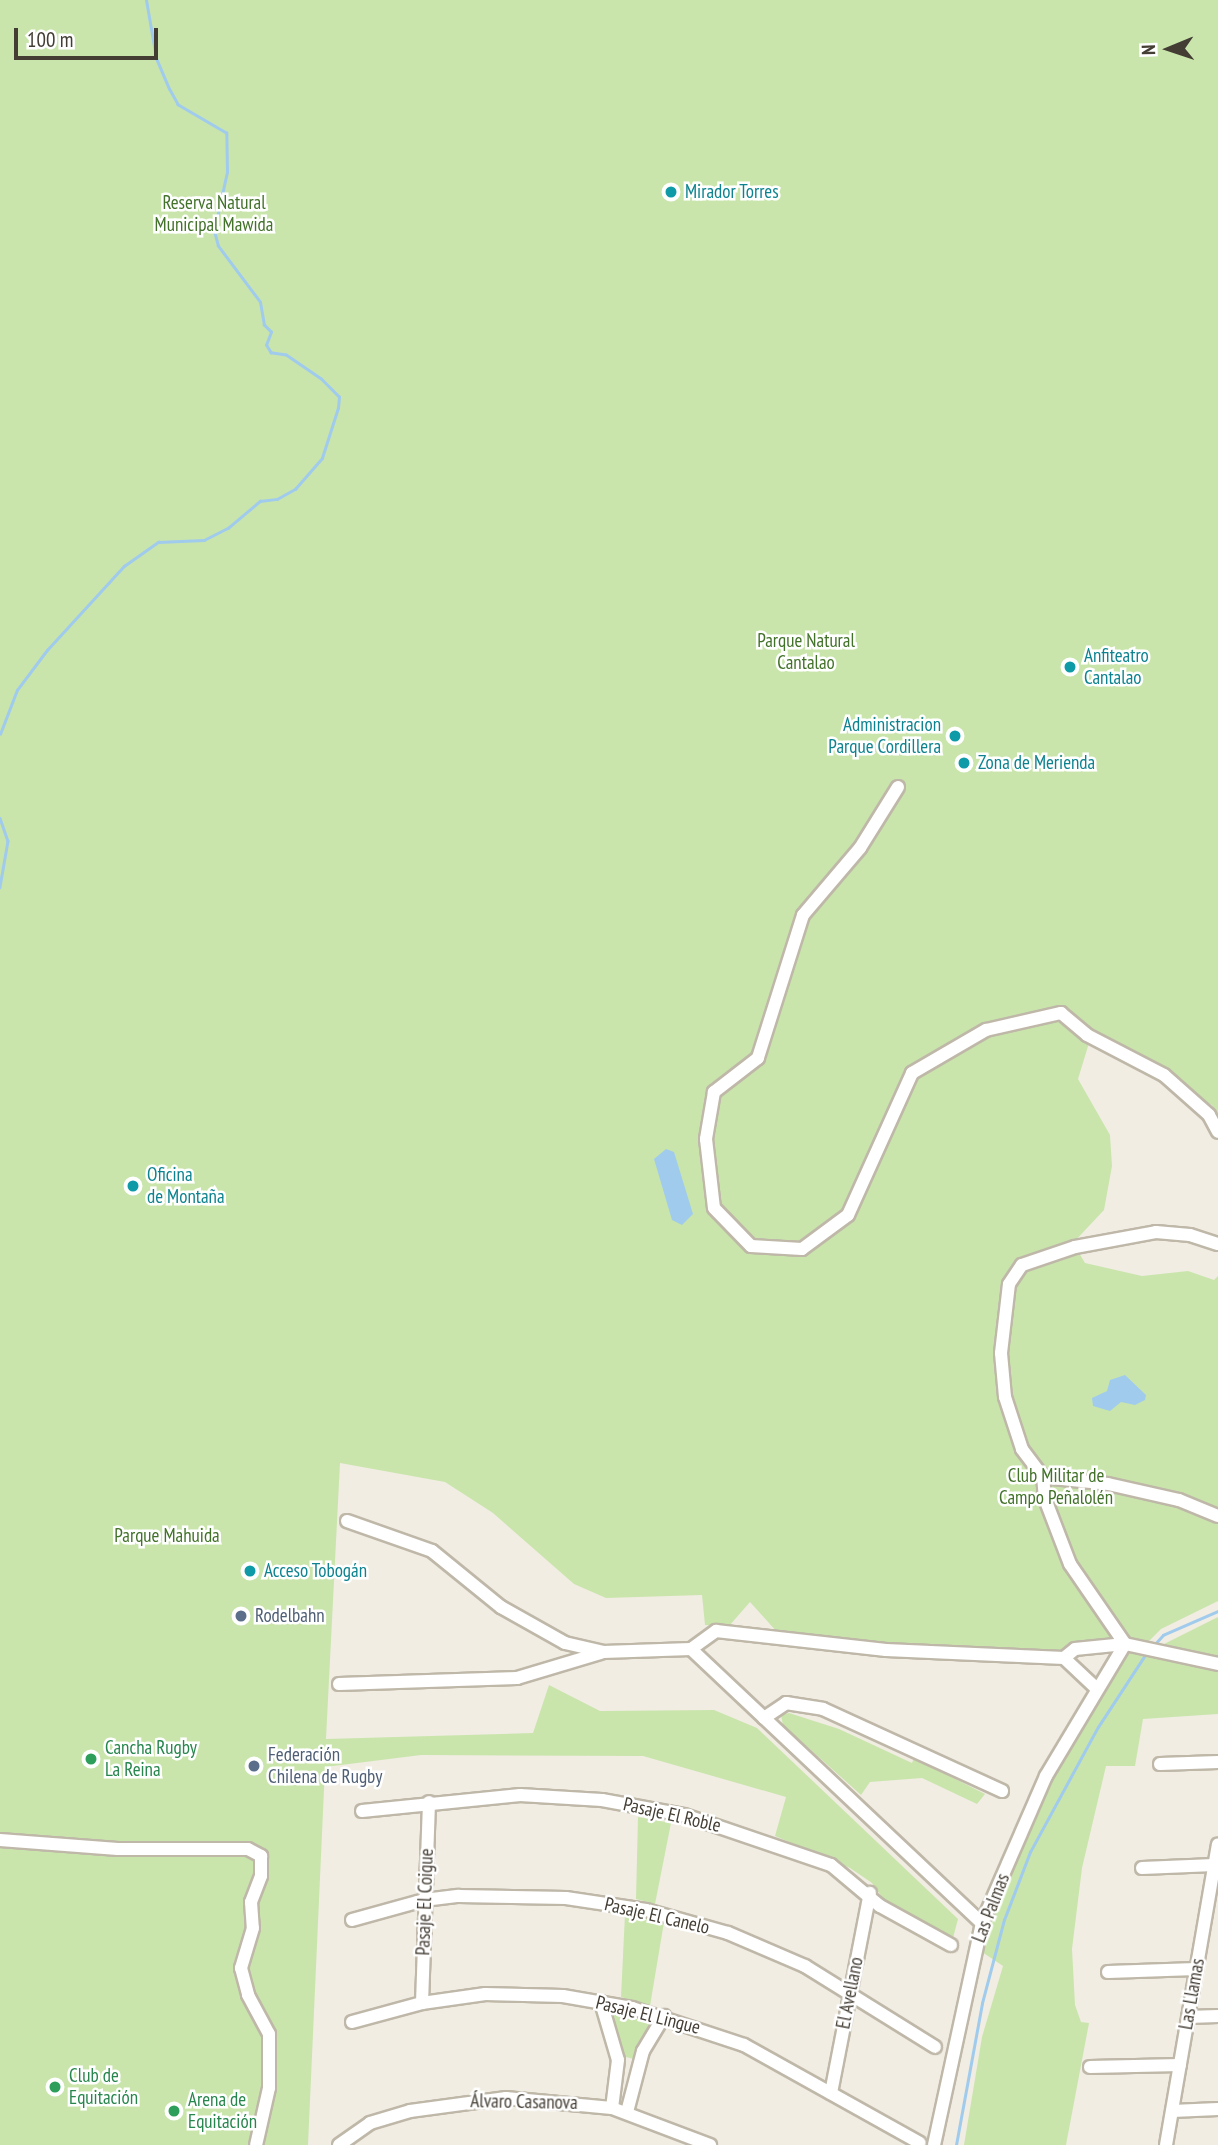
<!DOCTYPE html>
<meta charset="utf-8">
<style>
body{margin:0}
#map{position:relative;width:1218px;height:2145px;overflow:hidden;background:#f1ede3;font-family:"PT Sans Narrow",sans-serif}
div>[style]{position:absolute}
.green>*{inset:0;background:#c9e5ac}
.water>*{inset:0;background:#a0cbed}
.stream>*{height:2.5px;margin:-1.25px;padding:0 1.25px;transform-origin:1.25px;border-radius:1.25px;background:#a0cbed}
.roads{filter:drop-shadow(2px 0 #bfb8a9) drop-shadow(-2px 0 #bfb8a9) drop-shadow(0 2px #bfb8a9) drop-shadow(0 -2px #bfb8a9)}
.minor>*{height:12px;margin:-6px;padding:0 6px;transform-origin:6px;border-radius:6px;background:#fff}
.dots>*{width:19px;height:19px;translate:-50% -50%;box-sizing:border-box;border:4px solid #fff;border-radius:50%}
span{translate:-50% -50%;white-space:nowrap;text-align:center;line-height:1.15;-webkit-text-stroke:5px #fff;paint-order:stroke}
.culture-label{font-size:19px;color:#0d838f}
.left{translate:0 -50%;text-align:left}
.right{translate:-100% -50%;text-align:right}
.park-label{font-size:19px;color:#427229}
.service-label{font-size:19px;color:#4e5e75}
.leisure-label{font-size:19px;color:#27864d}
.street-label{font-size:19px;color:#433d34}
.north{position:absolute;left:1134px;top:14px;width:70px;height:70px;-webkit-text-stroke:5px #fff;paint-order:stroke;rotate:268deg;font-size:19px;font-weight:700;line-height:28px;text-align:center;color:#433d34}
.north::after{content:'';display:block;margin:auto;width:24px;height:32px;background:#433d34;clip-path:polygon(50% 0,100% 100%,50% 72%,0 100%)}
.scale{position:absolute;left:14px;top:28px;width:144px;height:32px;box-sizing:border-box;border:4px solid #433d34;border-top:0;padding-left:9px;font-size:21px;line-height:24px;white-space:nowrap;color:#433d34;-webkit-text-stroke:5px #fff;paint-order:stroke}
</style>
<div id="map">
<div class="green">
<div style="clip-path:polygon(0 0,1218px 0,1218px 1117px,1212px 1105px,1089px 1043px,1078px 1079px,1110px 1135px,1112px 1166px,1104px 1210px,1073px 1243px,1085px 1263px,1142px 1276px,1188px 1271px,1214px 1280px,1218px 1276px,1218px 1601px,1161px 1629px,1148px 1642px,1162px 1645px,1218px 1617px,1218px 1714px,1143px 1719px,1135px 1766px,1106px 1766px,1082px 1868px,1072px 1949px,1075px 2005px,1081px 2022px,1089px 2023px,1066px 2145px,964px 2145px,982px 2037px,1003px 1966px,976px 1948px,1047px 1779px,1131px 1639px,1060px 1652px,888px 1645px,777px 1632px,750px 1602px,729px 1626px,705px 1625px,702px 1595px,606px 1598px,574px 1584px,493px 1513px,445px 1482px,340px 1463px,326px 1739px,533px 1733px,549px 1685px,600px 1711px,714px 1710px,757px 1728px,958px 1919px,953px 1938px,886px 1903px,872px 1883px,850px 1868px,775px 1836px,786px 1797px,643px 1756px,421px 1755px,325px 1767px,308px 2145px,0 2145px)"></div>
<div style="clip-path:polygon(789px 1713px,839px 1729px,912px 1763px,914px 1758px,985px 1794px,977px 1804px,922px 1778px,870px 1782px,861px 1795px,783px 1725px,781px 1715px)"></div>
<div style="clip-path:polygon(638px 1817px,671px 1823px,655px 1904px,636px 1899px)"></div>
<div style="clip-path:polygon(625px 1914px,664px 1922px,650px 2006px,621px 1997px)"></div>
<div style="clip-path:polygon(610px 2009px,655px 2019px,634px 2059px,622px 2056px)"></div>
</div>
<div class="water">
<div style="clip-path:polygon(666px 1149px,674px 1152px,693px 1214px,682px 1225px,672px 1220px,654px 1159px)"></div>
<div style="clip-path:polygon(1125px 1375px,1146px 1395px,1145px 1400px,1135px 1405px,1121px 1402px,1110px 1411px,1093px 1406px,1092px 1398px,1107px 1391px,1110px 1380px)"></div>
</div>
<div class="stream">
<div style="left:0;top:734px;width:47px;rotate:-68.9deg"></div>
<div style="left:17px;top:690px;width:50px;rotate:-53.1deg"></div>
<div style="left:47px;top:650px;width:114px;rotate:-47.5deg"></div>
<div style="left:124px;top:566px;width:42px;rotate:-35.2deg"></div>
<div style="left:158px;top:542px;width:46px;rotate:-2.5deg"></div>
<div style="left:204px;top:540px;width:27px;rotate:-27deg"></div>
<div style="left:228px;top:528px;width:42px;rotate:-40.2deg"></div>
<div style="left:260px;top:501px;width:17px;rotate:-7deg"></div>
<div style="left:277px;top:499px;width:21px;rotate:-29deg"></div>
<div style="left:295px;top:489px;width:41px;rotate:-48.9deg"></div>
<div style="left:322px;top:458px;width:52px;rotate:-72.3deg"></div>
<div style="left:338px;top:408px;width:11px;rotate:-85deg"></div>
<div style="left:339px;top:397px;width:25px;rotate:-135deg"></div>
<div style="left:321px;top:379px;width:42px;rotate:-145.6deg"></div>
<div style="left:286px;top:355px;width:15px;rotate:-172deg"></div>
<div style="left:271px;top:353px;width:9px;rotate:-122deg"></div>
<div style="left:266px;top:345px;width:14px;rotate:-69deg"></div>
<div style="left:271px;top:332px;width:10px;rotate:-135deg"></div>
<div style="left:264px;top:325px;width:23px;rotate:-100deg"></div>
<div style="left:260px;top:302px;width:70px;rotate:-126.9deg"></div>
<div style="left:218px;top:246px;width:16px;rotate:-105deg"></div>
<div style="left:214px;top:231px;width:60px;rotate:-77.6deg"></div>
<div style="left:227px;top:172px;width:39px;rotate:-91deg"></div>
<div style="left:226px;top:133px;width:56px;rotate:-149.7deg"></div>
<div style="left:178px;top:105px;width:18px;rotate:-119deg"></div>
<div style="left:169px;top:89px;width:34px;rotate:-113deg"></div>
<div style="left:156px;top:58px;width:59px;rotate:-99.8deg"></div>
<div style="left:0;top:818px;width:24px;rotate:71deg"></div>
<div style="left:8px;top:841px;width:47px;rotate:99.9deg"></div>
<div style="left:1154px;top:1645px;width:13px;rotate:-48deg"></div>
<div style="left:1163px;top:1635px;width:60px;rotate:-23.6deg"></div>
<div style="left:956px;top:2145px;width:144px;rotate:-79.6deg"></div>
<div style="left:982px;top:2003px;width:86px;rotate:-75.2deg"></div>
<div style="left:1004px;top:1920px;width:73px;rotate:-69.1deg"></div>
<div style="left:1030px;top:1852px;width:142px;rotate:-61.5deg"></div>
<div style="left:1098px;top:1727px;width:90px;rotate:-56.8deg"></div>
</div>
<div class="roads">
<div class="minor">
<div style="left:898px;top:787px;width:72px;rotate:121.9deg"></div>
<div style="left:860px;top:848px;width:88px;rotate:130.4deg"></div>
<div style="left:803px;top:915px;width:150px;rotate:107.5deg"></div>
<div style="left:758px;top:1058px;width:56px;rotate:142.3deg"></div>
<div style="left:714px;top:1092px;width:48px;rotate:99.7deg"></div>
<div style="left:706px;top:1139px;width:69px;rotate:83.4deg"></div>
<div style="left:714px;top:1208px;width:53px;rotate:45.8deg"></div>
<div style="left:751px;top:1246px;width:51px;rotate:3.4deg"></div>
<div style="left:802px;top:1249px;width:57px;rotate:-36.5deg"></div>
<div style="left:848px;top:1215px;width:156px;rotate:-65.7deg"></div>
<div style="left:912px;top:1073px;width:86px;rotate:-30.2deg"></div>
<div style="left:986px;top:1030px;width:77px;rotate:-12.8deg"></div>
<div style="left:1061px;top:1013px;width:34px;rotate:40deg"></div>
<div style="left:1087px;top:1035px;width:87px;rotate:27.5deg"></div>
<div style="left:1164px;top:1075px;width:60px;rotate:41.6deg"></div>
<div style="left:1209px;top:1115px;width:19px;rotate:62deg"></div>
<div style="left:1043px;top:1477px;width:65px;rotate:6.1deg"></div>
<div style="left:1108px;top:1484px;width:73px;rotate:12.7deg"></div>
<div style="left:1179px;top:1500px;width:42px;rotate:22.3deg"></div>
<div style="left:347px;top:1521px;width:90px;rotate:19.4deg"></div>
<div style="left:432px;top:1551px;width:89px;rotate:39.1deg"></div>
<div style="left:501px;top:1607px;width:73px;rotate:29.4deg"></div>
<div style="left:565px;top:1643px;width:39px;rotate:13deg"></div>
<div style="left:603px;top:1652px;width:88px;rotate:-2deg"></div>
<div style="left:691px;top:1649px;width:400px;rotate:43.3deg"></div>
<div style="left:1125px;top:1644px;width:97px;rotate:-124.5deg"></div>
<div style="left:1070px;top:1564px;width:70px;rotate:-111deg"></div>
<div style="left:1045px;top:1499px;width:22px;rotate:-95deg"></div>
<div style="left:1043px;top:1477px;width:35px;rotate:-127deg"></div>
<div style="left:1022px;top:1449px;width:55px;rotate:-108.1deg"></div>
<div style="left:1005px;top:1397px;width:44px;rotate:-95.2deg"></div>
<div style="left:1001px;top:1353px;width:69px;rotate:-83.4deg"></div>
<div style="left:1009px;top:1284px;width:23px;rotate:-56deg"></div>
<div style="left:1022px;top:1265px;width:56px;rotate:-18.8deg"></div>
<div style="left:1075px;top:1247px;width:82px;rotate:-10.5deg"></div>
<div style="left:1156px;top:1232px;width:34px;rotate:5deg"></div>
<div style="left:1190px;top:1235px;width:29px;rotate:18deg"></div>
<div style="left:691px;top:1649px;width:31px;rotate:-36deg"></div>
<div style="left:716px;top:1631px;width:171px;rotate:6.4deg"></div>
<div style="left:886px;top:1650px;width:178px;rotate:2.6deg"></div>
<div style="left:1064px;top:1658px;width:44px;rotate:43.2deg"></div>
<div style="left:1064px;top:1658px;width:14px;rotate:-39deg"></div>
<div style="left:1075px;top:1649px;width:50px;rotate:-5.7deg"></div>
<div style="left:1125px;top:1644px;width:95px;rotate:12.1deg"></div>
<div style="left:339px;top:1684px;width:178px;rotate:-1.9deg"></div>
<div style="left:517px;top:1678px;width:88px;rotate:-16.6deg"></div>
<div style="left:764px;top:1718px;width:27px;rotate:-34deg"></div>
<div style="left:786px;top:1703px;width:37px;rotate:9deg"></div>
<div style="left:823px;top:1709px;width:197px;rotate:24.6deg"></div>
<div style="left:1160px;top:1764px;width:58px;rotate:-2deg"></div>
<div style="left:362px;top:1811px;width:159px;rotate:-5.8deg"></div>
<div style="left:520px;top:1795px;width:82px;rotate:3.5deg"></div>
<div style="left:602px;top:1800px;width:83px;rotate:10.4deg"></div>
<div style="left:684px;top:1815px;width:155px;rotate:18.8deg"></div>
<div style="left:831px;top:1865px;width:64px;rotate:39.9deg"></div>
<div style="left:880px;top:1906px;width:81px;rotate:28.8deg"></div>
<div style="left:0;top:1840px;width:118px;rotate:4.4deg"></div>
<div style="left:118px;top:1849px;width:130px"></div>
<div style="left:248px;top:1849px;width:15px;rotate:28deg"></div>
<div style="left:261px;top:1856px;width:20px;rotate:90deg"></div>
<div style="left:261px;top:1876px;width:28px;rotate:111deg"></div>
<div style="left:251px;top:1902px;width:26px;rotate:86deg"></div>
<div style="left:253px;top:1928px;width:42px;rotate:106.7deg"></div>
<div style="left:241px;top:1968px;width:28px;rotate:75deg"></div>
<div style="left:248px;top:1995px;width:44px;rotate:61.7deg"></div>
<div style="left:269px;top:2034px;width:54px;rotate:90deg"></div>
<div style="left:269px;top:2088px;width:58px;rotate:102.8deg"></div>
<div style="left:1142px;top:1868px;width:72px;rotate:-2.4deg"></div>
<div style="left:352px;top:1920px;width:75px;rotate:-15.5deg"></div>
<div style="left:424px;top:1900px;width:35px;rotate:-7deg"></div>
<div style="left:459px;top:1896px;width:107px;rotate:1.1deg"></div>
<div style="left:566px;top:1898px;width:81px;rotate:8.5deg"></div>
<div style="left:646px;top:1910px;width:85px;rotate:15.7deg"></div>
<div style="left:728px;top:1933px;width:84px;rotate:23.2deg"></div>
<div style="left:805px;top:1966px;width:153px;rotate:31.9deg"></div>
<div style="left:1108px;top:1972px;width:88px;rotate:-2deg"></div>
<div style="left:601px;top:2002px;width:60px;rotate:73.7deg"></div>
<div style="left:618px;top:2060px;width:48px;rotate:97.1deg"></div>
<div style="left:422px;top:2003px;width:201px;rotate:-88deg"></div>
<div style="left:1188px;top:2017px;width:30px;rotate:-2deg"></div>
<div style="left:352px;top:2022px;width:73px;rotate:-15.2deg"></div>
<div style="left:422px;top:2003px;width:64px;rotate:-8.1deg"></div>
<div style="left:485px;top:1994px;width:78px;rotate:1.5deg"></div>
<div style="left:563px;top:1996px;width:70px;rotate:9.9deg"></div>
<div style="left:632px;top:2008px;width:118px;rotate:18.3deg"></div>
<div style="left:744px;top:2045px;width:201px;rotate:29.1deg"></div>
<div style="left:1090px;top:2067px;width:90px;rotate:-1.3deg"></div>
<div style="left:831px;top:2093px;width:204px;rotate:-79deg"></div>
<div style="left:1172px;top:2111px;width:46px;rotate:-2.5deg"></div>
<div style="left:627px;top:2112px;width:63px;rotate:-75.3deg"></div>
<div style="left:643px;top:2051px;width:41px;rotate:-59deg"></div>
<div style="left:339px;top:2145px;width:38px;rotate:-35deg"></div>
<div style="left:370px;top:2123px;width:42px;rotate:-16.7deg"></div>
<div style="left:410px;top:2111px;width:97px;rotate:-7.7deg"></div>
<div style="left:506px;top:2098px;width:106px;rotate:5.4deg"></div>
<div style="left:612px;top:2108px;width:105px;rotate:20.7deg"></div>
<div style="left:934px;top:2145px;width:227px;rotate:-77.8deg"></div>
<div style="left:982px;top:1923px;width:160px;rotate:-66.5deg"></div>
<div style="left:1046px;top:1776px;width:154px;rotate:-59.1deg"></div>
<div style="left:1166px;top:2145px;width:305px;rotate:-80.2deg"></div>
</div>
</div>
<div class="dots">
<div style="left:671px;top:192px;background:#0f9aa8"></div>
<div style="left:1070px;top:667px;background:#0f9aa8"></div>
<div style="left:955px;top:736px;background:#0f9aa8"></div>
<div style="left:964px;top:763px;background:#0f9aa8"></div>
<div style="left:133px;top:1186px;background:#0f9aa8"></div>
<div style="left:250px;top:1571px;background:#0f9aa8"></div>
<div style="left:241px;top:1616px;background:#5c6f8a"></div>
<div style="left:91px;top:1759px;background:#2e9e5b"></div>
<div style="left:254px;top:1766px;background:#5c6f8a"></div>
<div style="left:55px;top:2087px;background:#2e9e5b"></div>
<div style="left:174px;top:2111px;background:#2e9e5b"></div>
</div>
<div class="culture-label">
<span class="left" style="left:685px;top:192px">Mirador Torres</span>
<span class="left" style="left:1084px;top:667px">Anfiteatro<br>Cantalao</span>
<span class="right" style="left:941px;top:736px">Administracion<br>Parque Cordillera</span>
<span class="left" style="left:978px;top:763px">Zona de Merienda</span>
<span class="left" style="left:147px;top:1186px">Oficina<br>de Montaña</span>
<span class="left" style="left:264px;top:1571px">Acceso Tobogán</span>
</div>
<div class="park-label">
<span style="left:214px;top:214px">Reserva Natural<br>Municipal Mawida</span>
<span style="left:806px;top:652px">Parque Natural<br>Cantalao</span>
<span style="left:1056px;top:1487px">Club Militar de<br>Campo Peñalolén</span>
<span style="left:167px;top:1536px">Parque Mahuida</span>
</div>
<div class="service-label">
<span class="left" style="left:255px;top:1616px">Rodelbahn</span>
<span class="left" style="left:268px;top:1766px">Federación<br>Chilena de Rugby</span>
</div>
<div class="leisure-label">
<span class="left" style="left:105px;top:1759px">Cancha Rugby<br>La Reina</span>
<span class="left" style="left:69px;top:2087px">Club de<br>Equitación</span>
<span class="left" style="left:188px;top:2111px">Arena de<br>Equitación</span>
</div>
<div class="street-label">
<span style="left:672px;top:1815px;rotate:13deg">Pasaje El Roble</span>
<span style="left:425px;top:1902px;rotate:-88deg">Pasaje El Coigue</span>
<span style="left:991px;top:1908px;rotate:-69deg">Las Palmas</span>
<span style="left:657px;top:1916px;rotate:13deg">Pasaje El Canelo</span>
<span style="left:850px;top:1993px;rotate:-79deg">El Avellano</span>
<span style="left:1192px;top:1994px;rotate:-80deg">Las Llamas</span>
<span style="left:648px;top:2015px;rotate:14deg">Pasaje El Lingue</span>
<span style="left:524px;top:2102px;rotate:1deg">Álvaro Casanova</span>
</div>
<div class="north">N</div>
<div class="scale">100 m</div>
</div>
